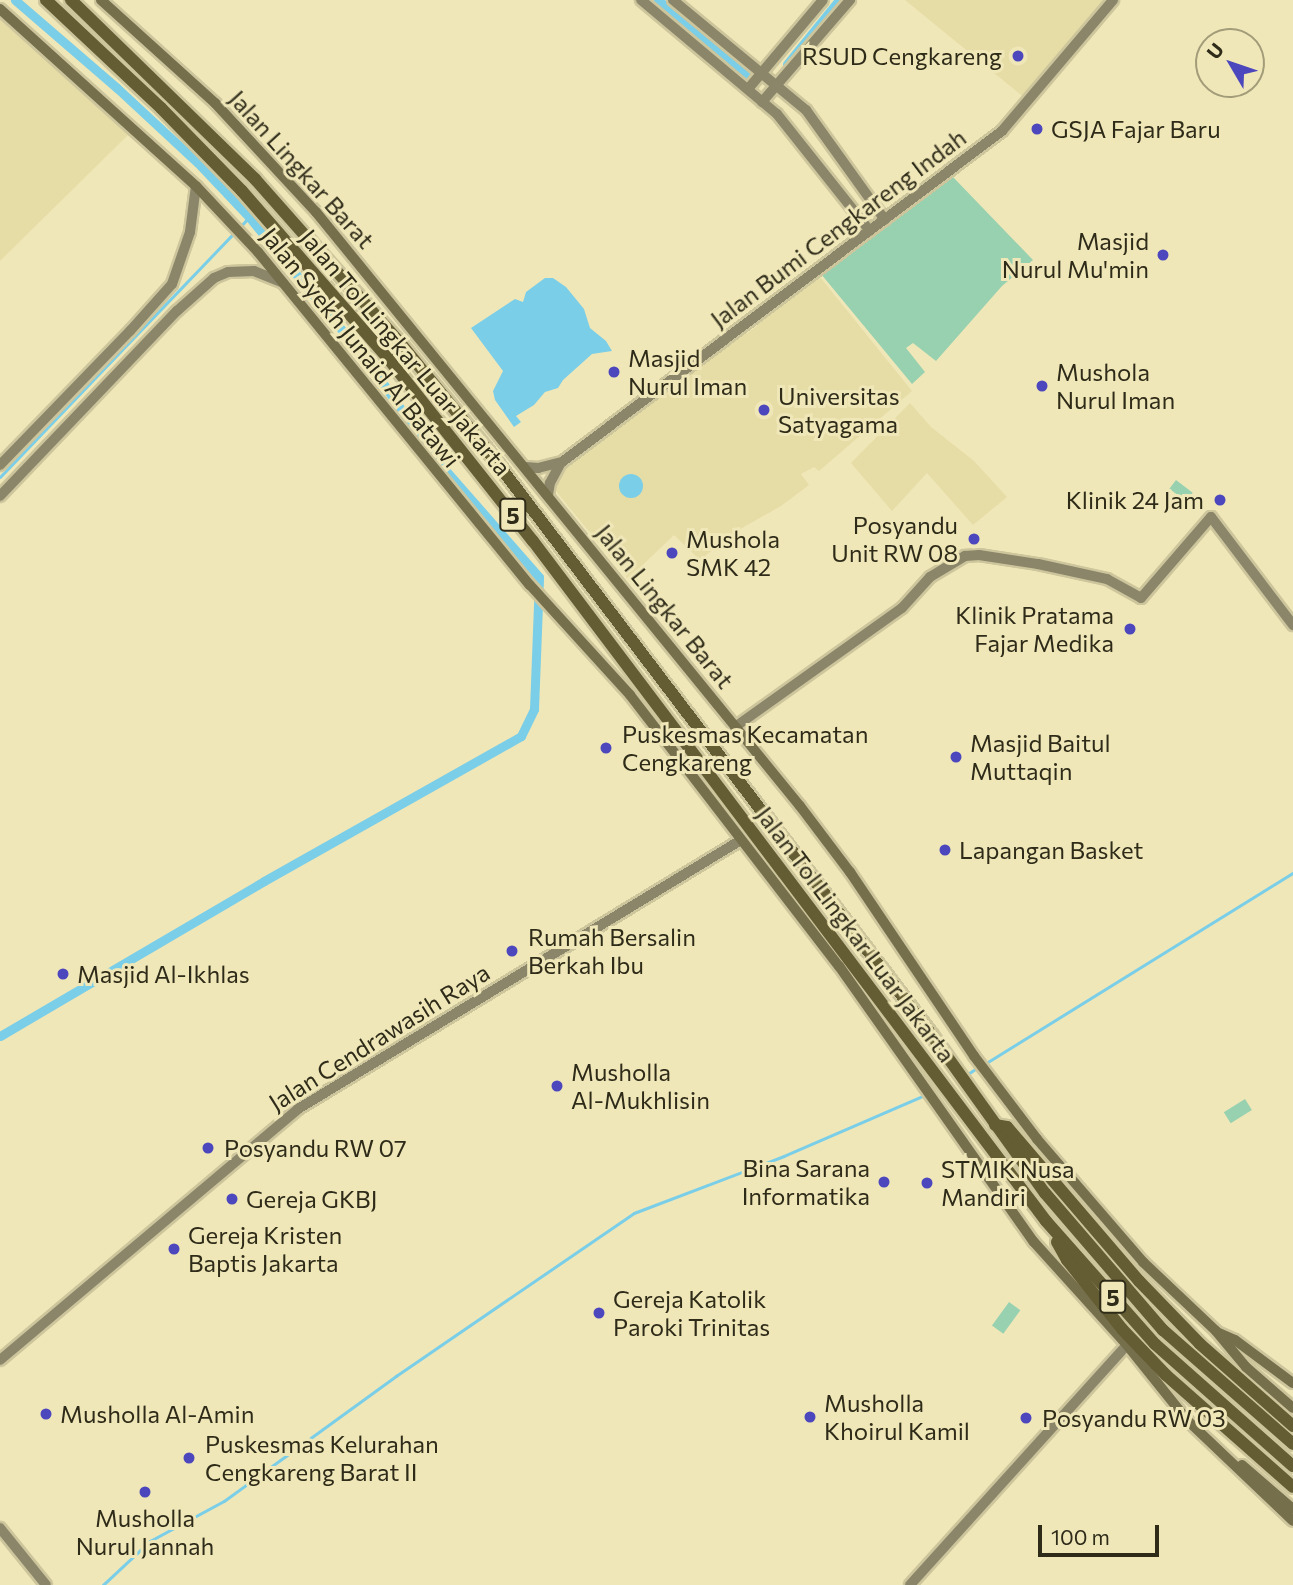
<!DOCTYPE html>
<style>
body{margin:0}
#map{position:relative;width:1293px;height:1585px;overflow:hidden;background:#f0e7b9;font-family:Commissioner,sans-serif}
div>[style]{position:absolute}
.built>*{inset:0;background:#e6dca6}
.green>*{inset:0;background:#97d1b0;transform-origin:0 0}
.water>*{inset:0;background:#7acee7}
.round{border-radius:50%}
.stream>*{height:2.5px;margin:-1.25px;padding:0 1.25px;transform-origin:1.25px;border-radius:1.25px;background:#7acee7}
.canal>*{height:9px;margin:-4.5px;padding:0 4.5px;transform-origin:4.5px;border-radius:4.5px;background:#7acee7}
.roads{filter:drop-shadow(2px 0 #cdc59c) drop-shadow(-2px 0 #cdc59c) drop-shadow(0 2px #cdc59c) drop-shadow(0 -2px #cdc59c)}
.secondary>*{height:10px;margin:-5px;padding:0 5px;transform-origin:5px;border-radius:5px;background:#8b8669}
.primary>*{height:10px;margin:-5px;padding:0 5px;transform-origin:5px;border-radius:5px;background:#766f4c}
.highway>*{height:12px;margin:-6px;padding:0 6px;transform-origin:6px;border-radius:6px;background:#645c32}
.dots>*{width:19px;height:19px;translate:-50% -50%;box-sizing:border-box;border:4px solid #f0e7b9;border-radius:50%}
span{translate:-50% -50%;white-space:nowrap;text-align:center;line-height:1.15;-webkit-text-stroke:6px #f0e7b9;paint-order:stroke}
.shield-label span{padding:2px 5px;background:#f0e7b9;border:2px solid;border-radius:5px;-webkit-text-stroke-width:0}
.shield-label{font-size:23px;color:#2e2b19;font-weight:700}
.poi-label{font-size:24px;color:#2e2b19}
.right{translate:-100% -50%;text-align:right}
.left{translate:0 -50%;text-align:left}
.street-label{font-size:24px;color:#2e2b19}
.north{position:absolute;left:1195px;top:28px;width:70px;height:70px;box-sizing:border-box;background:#f0e7b9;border:2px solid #a29c79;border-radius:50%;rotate:309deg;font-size:19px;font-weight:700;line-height:28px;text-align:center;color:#2e2b19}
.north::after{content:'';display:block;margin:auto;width:24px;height:32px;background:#4c47bd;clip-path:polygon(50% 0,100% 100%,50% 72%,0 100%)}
.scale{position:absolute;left:1038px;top:1525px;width:121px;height:32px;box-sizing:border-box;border:4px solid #2e2b19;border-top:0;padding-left:9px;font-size:21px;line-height:24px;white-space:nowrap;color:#2e2b19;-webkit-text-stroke:5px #f0e7b9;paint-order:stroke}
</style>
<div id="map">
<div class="built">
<div style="clip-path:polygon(905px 0,1108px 0,1026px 99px)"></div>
<div style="clip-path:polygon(0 18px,69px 78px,128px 135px,0 261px)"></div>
<div style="clip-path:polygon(816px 272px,912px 391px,819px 471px,814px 467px,801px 474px,809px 485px,781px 506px,735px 532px,700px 560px,674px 535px,628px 579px,555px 490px,565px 464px,740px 331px,746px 334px,757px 326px,755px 319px)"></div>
<div style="clip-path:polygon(910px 403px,931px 427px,974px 461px,1007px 497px,973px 525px,927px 473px,892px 511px,851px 463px)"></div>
</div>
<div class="green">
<div style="clip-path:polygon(952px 176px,1033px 260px,1002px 286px,936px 361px,913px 343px,906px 348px,925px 372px,912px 384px,821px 274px)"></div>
<div style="left:1176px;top:480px;width:21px;height:11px;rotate:37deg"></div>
<div style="left:1245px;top:1099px;width:13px;height:25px;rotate:58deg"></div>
<div style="left:1009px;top:1302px;width:14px;height:29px;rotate:36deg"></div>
</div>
<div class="water">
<div style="clip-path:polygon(545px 278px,553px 278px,566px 287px,584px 309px,590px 328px,606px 341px,612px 351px,592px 354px,563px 380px,558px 388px,545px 392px,534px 405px,516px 416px,521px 422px,514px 427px,495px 400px,493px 391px,503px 371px,471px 328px,515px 299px,523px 302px,526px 292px)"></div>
<div class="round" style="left:619px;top:474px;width:24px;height:24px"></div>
</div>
<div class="stream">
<div style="left:240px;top:227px;width:13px;rotate:-48deg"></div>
<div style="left:0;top:477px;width:339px;rotate:-46.2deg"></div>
<div style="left:983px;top:1065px;width:365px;rotate:-31.8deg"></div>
<div style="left:965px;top:1076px;width:14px;rotate:-34deg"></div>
<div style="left:103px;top:1585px;width:64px;rotate:-43.1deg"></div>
<div style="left:150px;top:1541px;width:84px;rotate:-28.4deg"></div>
<div style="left:224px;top:1501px;width:213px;rotate:-36deg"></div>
<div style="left:396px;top:1376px;width:288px;rotate:-34.4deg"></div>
<div style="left:634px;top:1213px;width:160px;rotate:-20.8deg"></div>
<div style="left:784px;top:1156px;width:154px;rotate:-23.4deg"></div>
</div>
<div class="canal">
<div style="left:658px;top:0;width:116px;rotate:40.4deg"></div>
<div style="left:787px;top:64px;width:82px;rotate:-50.9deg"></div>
<div style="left:0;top:1036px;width:306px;rotate:-30.4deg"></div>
<div style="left:264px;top:881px;width:295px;rotate:-29.4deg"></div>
<div style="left:521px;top:736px;width:30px;rotate:-64deg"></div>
<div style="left:534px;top:709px;width:132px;rotate:-87.8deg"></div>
<div style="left:539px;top:577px;width:161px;rotate:-131.2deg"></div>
<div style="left:433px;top:456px;width:113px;rotate:-124.5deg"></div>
<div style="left:369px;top:363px;width:189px;rotate:-129.4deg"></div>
<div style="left:249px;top:217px;width:70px;rotate:-133.3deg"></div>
<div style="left:201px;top:166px;width:115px;rotate:-137.1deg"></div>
<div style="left:117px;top:88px;width:135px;rotate:-139.2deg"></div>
</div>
<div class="roads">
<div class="secondary">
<div style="left:641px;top:0;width:177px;rotate:40deg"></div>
<div style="left:777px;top:114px;width:149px;rotate:51.5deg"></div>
<div style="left:673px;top:0;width:173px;rotate:39.6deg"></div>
<div style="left:806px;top:110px;width:135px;rotate:54.3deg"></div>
<div style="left:748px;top:89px;width:116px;rotate:-49.9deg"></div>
<div style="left:762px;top:102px;width:135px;rotate:-49.2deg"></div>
<div style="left:0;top:465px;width:187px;rotate:-45.9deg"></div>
<div style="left:130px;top:331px;width:63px;rotate:-48.2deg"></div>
<div style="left:172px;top:284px;width:55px;rotate:-70.9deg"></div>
<div style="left:190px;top:232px;width:46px;rotate:-82.6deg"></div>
<div style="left:526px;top:467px;width:12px;rotate:5deg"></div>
<div style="left:538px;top:468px;width:25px;rotate:-14deg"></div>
<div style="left:562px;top:462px;width:551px;rotate:-36.95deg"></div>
<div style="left:1002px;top:131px;width:172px;rotate:-49.7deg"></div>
<div style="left:548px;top:495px;width:12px;rotate:-81deg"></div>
<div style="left:550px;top:483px;width:21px;rotate:-62deg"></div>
<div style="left:0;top:496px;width:256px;rotate:-46.3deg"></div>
<div style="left:177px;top:311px;width:50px;rotate:-41.7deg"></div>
<div style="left:214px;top:278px;width:15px;rotate:-23deg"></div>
<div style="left:228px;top:272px;width:26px;rotate:-2deg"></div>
<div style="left:254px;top:271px;width:31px;rotate:22deg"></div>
<div style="left:735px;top:727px;width:205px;rotate:-35.5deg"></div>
<div style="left:902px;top:608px;width:42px;rotate:-47.9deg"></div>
<div style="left:930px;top:577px;width:41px;rotate:-31deg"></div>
<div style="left:965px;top:556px;width:14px;rotate:-4deg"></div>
<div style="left:979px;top:555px;width:60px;rotate:8.7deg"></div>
<div style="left:1038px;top:564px;width:71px;rotate:12.3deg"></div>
<div style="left:1107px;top:579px;width:39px;rotate:29deg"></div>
<div style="left:1141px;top:598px;width:107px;rotate:-49.2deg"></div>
<div style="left:1211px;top:517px;width:136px;rotate:52.8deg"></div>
<div style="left:0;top:1360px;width:390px;rotate:-40.1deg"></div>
<div style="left:298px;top:1109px;width:518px;rotate:-31.27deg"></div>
<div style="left:0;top:1528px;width:73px;rotate:51.1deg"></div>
<div style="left:910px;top:1585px;width:324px;rotate:-47.9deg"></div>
</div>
<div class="primary">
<div style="left:101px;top:0;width:154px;rotate:42.1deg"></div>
<div style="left:215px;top:103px;width:149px;rotate:47.2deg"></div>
<div style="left:316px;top:212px;width:766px;rotate:50.83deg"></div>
<div style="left:800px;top:806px;width:83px;rotate:52.9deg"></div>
<div style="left:850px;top:872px;width:222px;rotate:56deg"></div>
<div style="left:974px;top:1056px;width:104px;rotate:52.8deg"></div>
<div style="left:1037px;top:1139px;width:162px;rotate:49.2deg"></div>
<div style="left:1143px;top:1262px;width:100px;rotate:43.4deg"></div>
<div style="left:1216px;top:1331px;width:47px;rotate:50.2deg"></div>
<div style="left:1246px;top:1367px;width:62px;rotate:41.1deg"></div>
<div style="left:0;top:9px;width:264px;rotate:42.1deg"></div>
<div style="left:196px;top:186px;width:91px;rotate:46.8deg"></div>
<div style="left:258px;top:252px;width:430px;rotate:50.8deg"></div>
<div style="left:530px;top:585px;width:149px;rotate:47.7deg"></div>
<div style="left:630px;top:695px;width:342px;rotate:52.4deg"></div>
<div style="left:839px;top:966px;width:338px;rotate:54.8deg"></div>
<div style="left:1034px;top:1242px;width:139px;rotate:47.9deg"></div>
<div style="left:1127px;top:1345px;width:96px;rotate:51.3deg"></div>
<div style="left:1187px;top:1420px;width:146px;rotate:43.6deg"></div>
<div style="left:1219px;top:1333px;width:17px;rotate:24deg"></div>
<div style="left:1235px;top:1340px;width:72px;rotate:36.6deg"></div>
<div style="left:1242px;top:1465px;width:67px;rotate:40.8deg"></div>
</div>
<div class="highway">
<div style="left:46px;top:0;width:158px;rotate:43.2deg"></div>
<div style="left:161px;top:108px;width:116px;rotate:45.7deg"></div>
<div style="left:242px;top:191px;width:220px;rotate:48.9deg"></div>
<div style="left:387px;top:357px;width:235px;rotate:51.6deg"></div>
<div style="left:533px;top:541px;width:852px;rotate:52.97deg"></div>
<div style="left:1046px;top:1221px;width:164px;rotate:48.5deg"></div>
<div style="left:1155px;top:1344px;width:184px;rotate:41.5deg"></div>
<div style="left:71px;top:0;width:257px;rotate:44.2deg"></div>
<div style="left:255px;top:179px;width:220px;rotate:48.5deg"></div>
<div style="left:401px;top:344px;width:133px;rotate:50.8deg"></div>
<div style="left:485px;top:447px;width:737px;rotate:52.77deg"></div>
<div style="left:931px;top:1034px;width:196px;rotate:54.4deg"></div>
<div style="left:1045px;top:1193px;width:181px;rotate:49.3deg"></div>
<div style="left:1163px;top:1330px;width:173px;rotate:41.2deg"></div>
<div style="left:995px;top:1125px;width:12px;rotate:9deg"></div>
<div style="left:1007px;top:1127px;width:203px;rotate:49.4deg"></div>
<div style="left:1139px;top:1281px;width:88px;rotate:45.9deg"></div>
<div style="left:1200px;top:1344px;width:124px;rotate:41.4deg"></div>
<div style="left:1057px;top:1242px;width:21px;rotate:61deg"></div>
<div style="left:1067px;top:1260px;width:88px;rotate:51.4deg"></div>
<div style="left:1122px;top:1329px;width:64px;rotate:46.3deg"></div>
<div style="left:1166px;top:1375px;width:169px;rotate:41.4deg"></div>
</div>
</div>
<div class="dots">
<div style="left:1018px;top:56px;background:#4c47bd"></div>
<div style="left:1037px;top:129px;background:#4c47bd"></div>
<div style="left:1163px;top:255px;background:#4c47bd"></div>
<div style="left:614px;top:372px;background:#4c47bd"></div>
<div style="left:1042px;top:386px;background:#4c47bd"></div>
<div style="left:764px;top:410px;background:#4c47bd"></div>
<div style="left:1220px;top:500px;background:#4c47bd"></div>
<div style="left:974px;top:539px;background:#4c47bd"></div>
<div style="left:672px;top:553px;background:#4c47bd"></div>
<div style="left:1130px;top:629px;background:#4c47bd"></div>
<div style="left:606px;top:748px;background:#4c47bd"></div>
<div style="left:956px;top:757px;background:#4c47bd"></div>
<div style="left:945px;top:850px;background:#4c47bd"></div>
<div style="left:512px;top:951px;background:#4c47bd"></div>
<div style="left:63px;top:974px;background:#4c47bd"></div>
<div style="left:557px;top:1086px;background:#4c47bd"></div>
<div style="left:208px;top:1148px;background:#4c47bd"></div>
<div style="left:884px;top:1182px;background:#4c47bd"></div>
<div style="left:927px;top:1183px;background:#4c47bd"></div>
<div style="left:232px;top:1199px;background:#4c47bd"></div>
<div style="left:174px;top:1249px;background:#4c47bd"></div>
<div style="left:599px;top:1313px;background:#4c47bd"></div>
<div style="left:46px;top:1414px;background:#4c47bd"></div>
<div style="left:810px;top:1417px;background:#4c47bd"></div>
<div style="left:1026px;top:1418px;background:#4c47bd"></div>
<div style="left:189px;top:1458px;background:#4c47bd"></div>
<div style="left:145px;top:1492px;background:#4c47bd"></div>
</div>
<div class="shield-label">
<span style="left:513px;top:515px">5</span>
<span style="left:1113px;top:1297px">5</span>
</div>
<div class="poi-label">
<span class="right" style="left:1002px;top:56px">RSUD Cengkareng</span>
<span class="left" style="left:1051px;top:129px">GSJA Fajar Baru</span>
<span class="right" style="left:1149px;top:255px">Masjid<br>Nurul Mu'min</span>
<span class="left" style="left:628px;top:372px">Masjid<br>Nurul Iman</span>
<span class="left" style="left:1056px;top:386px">Mushola<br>Nurul Iman</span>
<span class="left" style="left:778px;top:410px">Universitas<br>Satyagama</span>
<span class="right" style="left:1204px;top:500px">Klinik 24 Jam</span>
<span class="right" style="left:958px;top:539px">Posyandu<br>Unit RW 08</span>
<span class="left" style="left:686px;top:553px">Mushola<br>SMK 42</span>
<span class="right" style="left:1114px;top:629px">Klinik Pratama<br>Fajar Medika</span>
<span class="left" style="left:622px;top:748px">Puskesmas Kecamatan<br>Cengkareng</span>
<span class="left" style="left:970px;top:757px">Masjid Baitul<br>Muttaqin</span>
<span class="left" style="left:959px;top:850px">Lapangan Basket</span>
<span class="left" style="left:528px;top:951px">Rumah Bersalin<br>Berkah Ibu</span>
<span class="left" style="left:77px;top:974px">Masjid Al-Ikhlas</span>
<span class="left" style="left:571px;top:1086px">Musholla<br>Al-Mukhlisin</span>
<span class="left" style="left:224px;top:1148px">Posyandu RW 07</span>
<span class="right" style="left:870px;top:1182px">Bina Sarana<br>Informatika</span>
<span class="left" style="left:941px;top:1183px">STMIK Nusa<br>Mandiri</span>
<span class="left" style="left:246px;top:1199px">Gereja GKBJ</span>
<span class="left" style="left:188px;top:1249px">Gereja Kristen<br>Baptis Jakarta</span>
<span class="left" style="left:613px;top:1313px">Gereja Katolik<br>Paroki Trinitas</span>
<span class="left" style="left:824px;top:1417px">Musholla<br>Khoirul Kamil</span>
<span class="left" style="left:60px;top:1414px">Musholla Al-Amin</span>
<span class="left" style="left:1042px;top:1418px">Posyandu RW 03</span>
<span class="left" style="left:205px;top:1458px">Puskesmas Kelurahan<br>Cengkareng Barat II</span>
<span style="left:145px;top:1532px">Musholla<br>Nurul Jannah</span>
</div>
<div class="street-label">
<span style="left:302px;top:169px;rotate:48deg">Jalan Lingkar Barat</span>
<span style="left:838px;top:228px;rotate:-37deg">Jalan Bumi Cengkareng Indah</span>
<span style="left:361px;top:347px;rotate:51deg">Jalan Syekh Junaid Al Batawi</span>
<span style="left:406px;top:352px;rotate:50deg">Jalan Tol Lingkar Luar Jakarta</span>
<span style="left:665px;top:606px;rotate:51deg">Jalan Lingkar Barat</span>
<span style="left:856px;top:934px;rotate:53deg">Jalan Tol Lingkar Luar Jakarta</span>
<span style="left:379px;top:1037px;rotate:-32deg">Jalan Cendrawasih Raya</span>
</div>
<div class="north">U</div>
<div class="scale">100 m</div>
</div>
